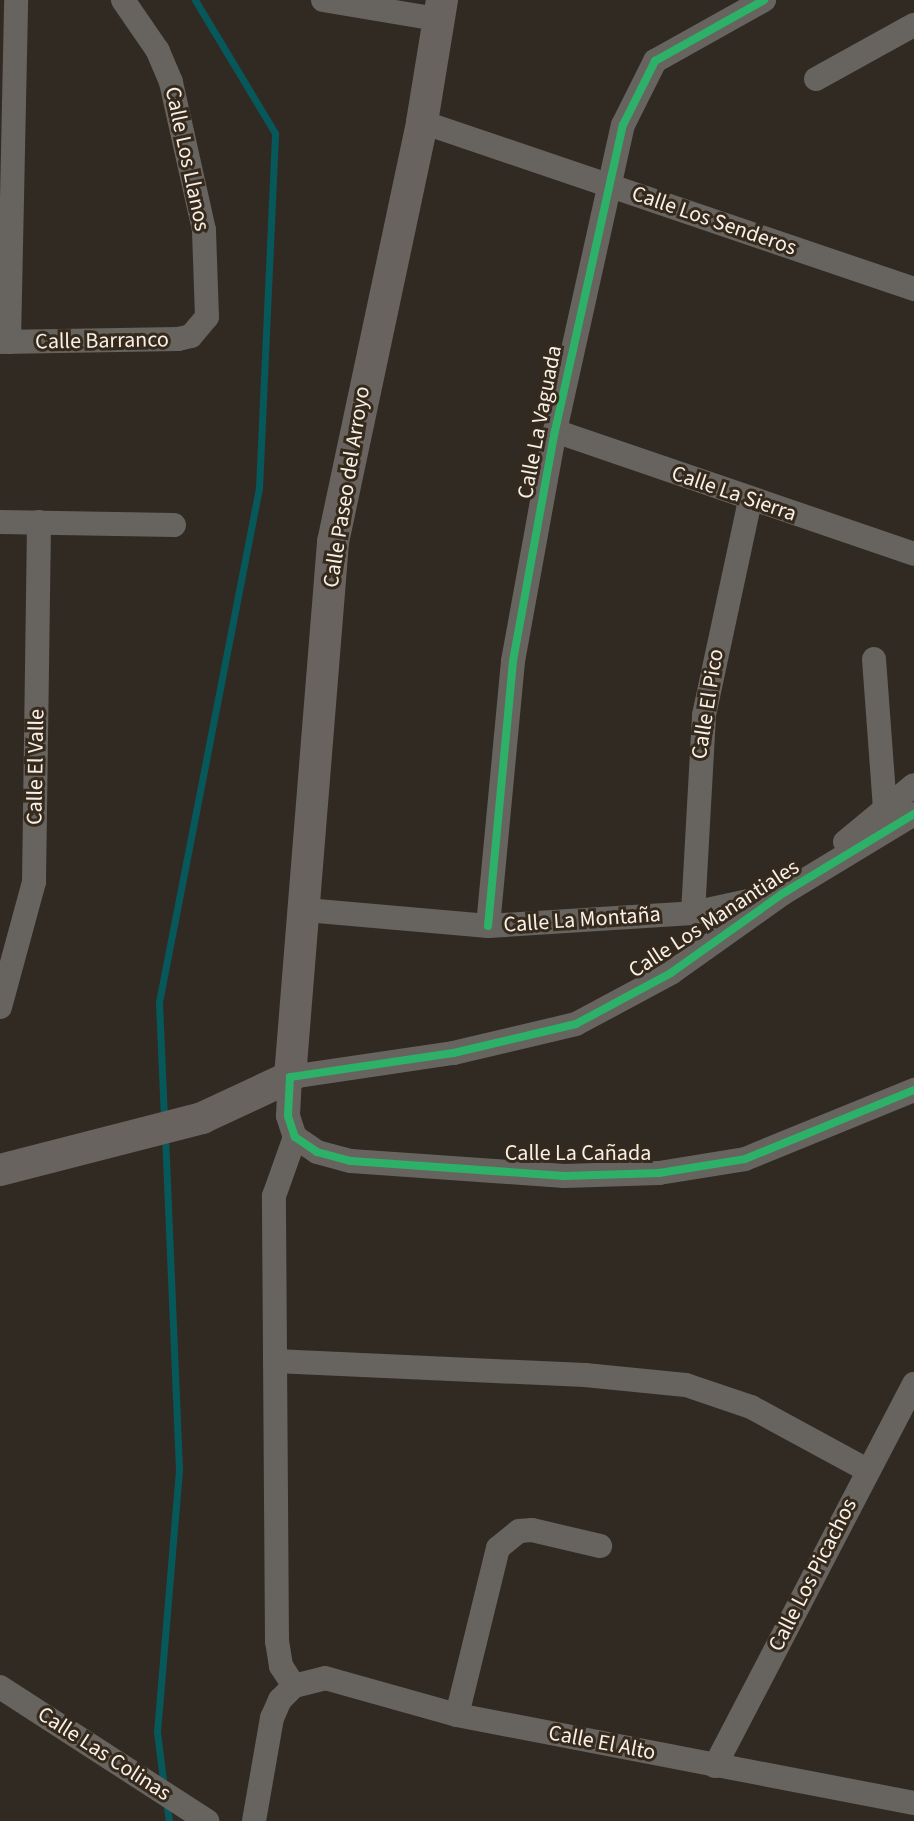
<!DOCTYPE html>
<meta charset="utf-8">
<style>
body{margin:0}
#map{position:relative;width:914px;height:1821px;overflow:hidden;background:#302a23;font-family:"Source Sans 3",sans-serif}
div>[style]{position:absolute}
.stream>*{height:7px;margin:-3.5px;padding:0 3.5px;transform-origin:3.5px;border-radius:3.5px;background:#07585b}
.minor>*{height:24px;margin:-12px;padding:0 12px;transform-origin:12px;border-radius:12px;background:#67635f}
.major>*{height:32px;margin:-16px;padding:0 16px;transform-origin:16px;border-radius:16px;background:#68635e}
.cycleway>*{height:8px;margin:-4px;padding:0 4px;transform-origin:4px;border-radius:4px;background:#2db169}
span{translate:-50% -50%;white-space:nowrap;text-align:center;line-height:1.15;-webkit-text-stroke:6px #362a1d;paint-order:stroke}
.street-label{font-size:22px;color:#f8f0e7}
</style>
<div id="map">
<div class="stream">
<div style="left:164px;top:1118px;width:116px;rotate:-92.5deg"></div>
<div style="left:159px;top:1002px;width:524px;rotate:-78.99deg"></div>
<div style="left:259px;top:488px;width:355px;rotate:-87.4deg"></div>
<div style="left:275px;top:133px;width:155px;rotate:-121deg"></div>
<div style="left:164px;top:1788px;width:56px;rotate:-97.1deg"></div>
<div style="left:157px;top:1732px;width:264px;rotate:-85.2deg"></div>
<div style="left:179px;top:1469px;width:331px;rotate:-92.4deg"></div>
<div style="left:166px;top:1800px;width:21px;rotate:82deg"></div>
</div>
<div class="minor">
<div style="left:323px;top:0;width:116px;rotate:9.5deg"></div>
<div style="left:816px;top:79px;width:112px;rotate:-28.9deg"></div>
<div style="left:422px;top:122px;width:520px;rotate:18.75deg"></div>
<div style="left:0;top:342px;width:178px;rotate:-1deg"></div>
<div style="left:178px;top:339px;width:13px;rotate:-13deg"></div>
<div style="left:191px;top:336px;width:25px;rotate:-50deg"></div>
<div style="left:207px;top:317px;width:87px;rotate:-92deg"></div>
<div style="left:204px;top:230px;width:152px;rotate:-102.6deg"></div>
<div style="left:171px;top:82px;width:34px;rotate:-113deg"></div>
<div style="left:158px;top:51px;width:62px;rotate:-124.5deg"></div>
<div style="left:9px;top:342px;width:342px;rotate:-88.8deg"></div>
<div style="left:555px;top:431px;width:379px;rotate:18.9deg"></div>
<div style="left:0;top:522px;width:174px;rotate:1deg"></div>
<div style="left:874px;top:659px;width:150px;rotate:85.8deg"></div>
<div style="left:914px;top:814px;width:154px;rotate:148.8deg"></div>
<div style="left:782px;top:894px;width:136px;rotate:144.6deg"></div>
<div style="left:671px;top:973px;width:108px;rotate:151.8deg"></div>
<div style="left:576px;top:1024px;width:126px;rotate:166.7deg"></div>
<div style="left:453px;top:1053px;width:165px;rotate:171.6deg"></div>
<div style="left:290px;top:1077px;width:39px;rotate:93deg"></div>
<div style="left:288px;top:1116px;width:22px;rotate:72deg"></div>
<div style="left:295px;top:1137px;width:27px;rotate:34deg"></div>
<div style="left:317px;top:1152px;width:35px;rotate:15deg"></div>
<div style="left:351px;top:1161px;width:214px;rotate:4deg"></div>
<div style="left:564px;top:1176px;width:95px;rotate:-1.8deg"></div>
<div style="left:659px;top:1173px;width:87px;rotate:-9.2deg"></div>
<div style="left:745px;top:1159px;width:183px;rotate:-22.2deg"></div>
<div style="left:845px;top:842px;width:89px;rotate:-39.6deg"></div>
<div style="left:306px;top:910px;width:183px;rotate:5deg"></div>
<div style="left:488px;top:926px;width:205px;rotate:-3.6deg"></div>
<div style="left:693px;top:913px;width:80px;rotate:-12.3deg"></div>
<div style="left:693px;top:913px;width:198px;rotate:-86.8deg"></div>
<div style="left:704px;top:715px;width:220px;rotate:-77.9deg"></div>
<div style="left:488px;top:926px;width:266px;rotate:-84.6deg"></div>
<div style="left:513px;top:661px;width:234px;rotate:-79.7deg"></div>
<div style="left:555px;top:431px;width:313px;rotate:-77.5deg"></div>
<div style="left:623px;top:125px;width:72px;rotate:-63.4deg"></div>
<div style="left:655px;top:61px;width:125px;rotate:-29.2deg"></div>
<div style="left:0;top:1007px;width:130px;rotate:-74.8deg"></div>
<div style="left:34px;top:882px;width:360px;rotate:-89.2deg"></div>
<div style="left:275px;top:1361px;width:310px;rotate:2.6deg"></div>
<div style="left:585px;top:1375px;width:101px;rotate:5.7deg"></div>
<div style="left:686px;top:1385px;width:69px;rotate:18.7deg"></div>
<div style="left:751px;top:1407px;width:132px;rotate:28.5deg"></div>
<div style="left:294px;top:1686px;width:24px;rotate:-123deg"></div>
<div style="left:281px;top:1666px;width:24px;rotate:-99deg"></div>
<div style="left:277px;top:1642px;width:446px;rotate:-90.4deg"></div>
<div style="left:274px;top:1196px;width:63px;rotate:-70.4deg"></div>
<div style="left:0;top:1687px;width:247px;rotate:32.9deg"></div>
<div style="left:457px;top:1715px;width:172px;rotate:-76.2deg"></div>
<div style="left:498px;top:1548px;width:27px;rotate:-39deg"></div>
<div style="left:519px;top:1531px;width:13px;rotate:-4deg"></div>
<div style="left:532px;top:1530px;width:70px;rotate:13.2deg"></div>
<div style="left:715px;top:1766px;width:431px;rotate:-62.5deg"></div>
<div style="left:254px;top:1821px;width:105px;rotate:-80.1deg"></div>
<div style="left:272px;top:1718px;width:20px;rotate:-66deg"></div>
<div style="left:280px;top:1700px;width:20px;rotate:-45deg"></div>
<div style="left:294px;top:1686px;width:32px;rotate:-14deg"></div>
<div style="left:325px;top:1678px;width:137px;rotate:15.7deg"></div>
<div style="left:457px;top:1715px;width:465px;rotate:10.9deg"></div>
</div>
<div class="major">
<div style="left:0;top:1170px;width:209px;rotate:-14.4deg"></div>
<div style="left:202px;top:1118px;width:97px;rotate:-25deg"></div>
<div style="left:290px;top:1077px;width:537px;rotate:-85.4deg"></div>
<div style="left:333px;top:542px;width:429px;rotate:-78deg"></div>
<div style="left:422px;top:122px;width:124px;rotate:-80.7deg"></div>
</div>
<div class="cycleway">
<div style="left:914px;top:814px;width:154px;rotate:148.8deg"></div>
<div style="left:782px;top:894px;width:136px;rotate:144.6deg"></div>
<div style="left:671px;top:973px;width:108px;rotate:151.8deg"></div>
<div style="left:576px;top:1024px;width:126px;rotate:166.7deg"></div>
<div style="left:453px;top:1053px;width:165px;rotate:171.6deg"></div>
<div style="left:290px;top:1077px;width:39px;rotate:93deg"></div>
<div style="left:288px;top:1116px;width:22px;rotate:72deg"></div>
<div style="left:295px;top:1137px;width:27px;rotate:34deg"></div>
<div style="left:317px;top:1152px;width:35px;rotate:15deg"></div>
<div style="left:351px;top:1161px;width:214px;rotate:4deg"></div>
<div style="left:564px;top:1176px;width:95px;rotate:-1.8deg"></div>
<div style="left:659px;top:1173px;width:87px;rotate:-9.2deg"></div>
<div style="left:745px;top:1159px;width:183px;rotate:-22.2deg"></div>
<div style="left:488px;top:926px;width:266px;rotate:-84.6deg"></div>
<div style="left:513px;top:661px;width:234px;rotate:-79.7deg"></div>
<div style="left:555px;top:431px;width:313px;rotate:-77.5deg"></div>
<div style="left:623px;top:125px;width:72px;rotate:-63.4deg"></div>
<div style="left:655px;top:61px;width:125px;rotate:-29.2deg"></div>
</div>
<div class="street-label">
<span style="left:187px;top:159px;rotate:78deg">Calle Los Llanos</span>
<span style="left:714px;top:221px;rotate:19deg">Calle Los Senderos</span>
<span style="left:102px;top:341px;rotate:-1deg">Calle Barranco</span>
<span style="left:540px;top:422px;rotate:-79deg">Calle La Vaguada</span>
<span style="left:347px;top:487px;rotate:-81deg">Calle Paseo del Arroyo</span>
<span style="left:734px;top:494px;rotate:19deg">Calle La Sierra</span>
<span style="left:708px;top:704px;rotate:-81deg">Calle El Pico</span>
<span style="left:36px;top:767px;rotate:-89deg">Calle El Valle</span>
<span style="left:714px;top:919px;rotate:-33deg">Calle Los Manantiales</span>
<span style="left:582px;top:920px;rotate:-4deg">Calle La Montaña</span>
<span style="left:578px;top:1154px">Calle La Cañada</span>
<span style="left:813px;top:1575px;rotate:-63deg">Calle Los Picachos</span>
<span style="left:602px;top:1743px;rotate:11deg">Calle El Alto</span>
<span style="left:104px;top:1754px;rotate:33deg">Calle Las Colinas</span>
</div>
</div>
